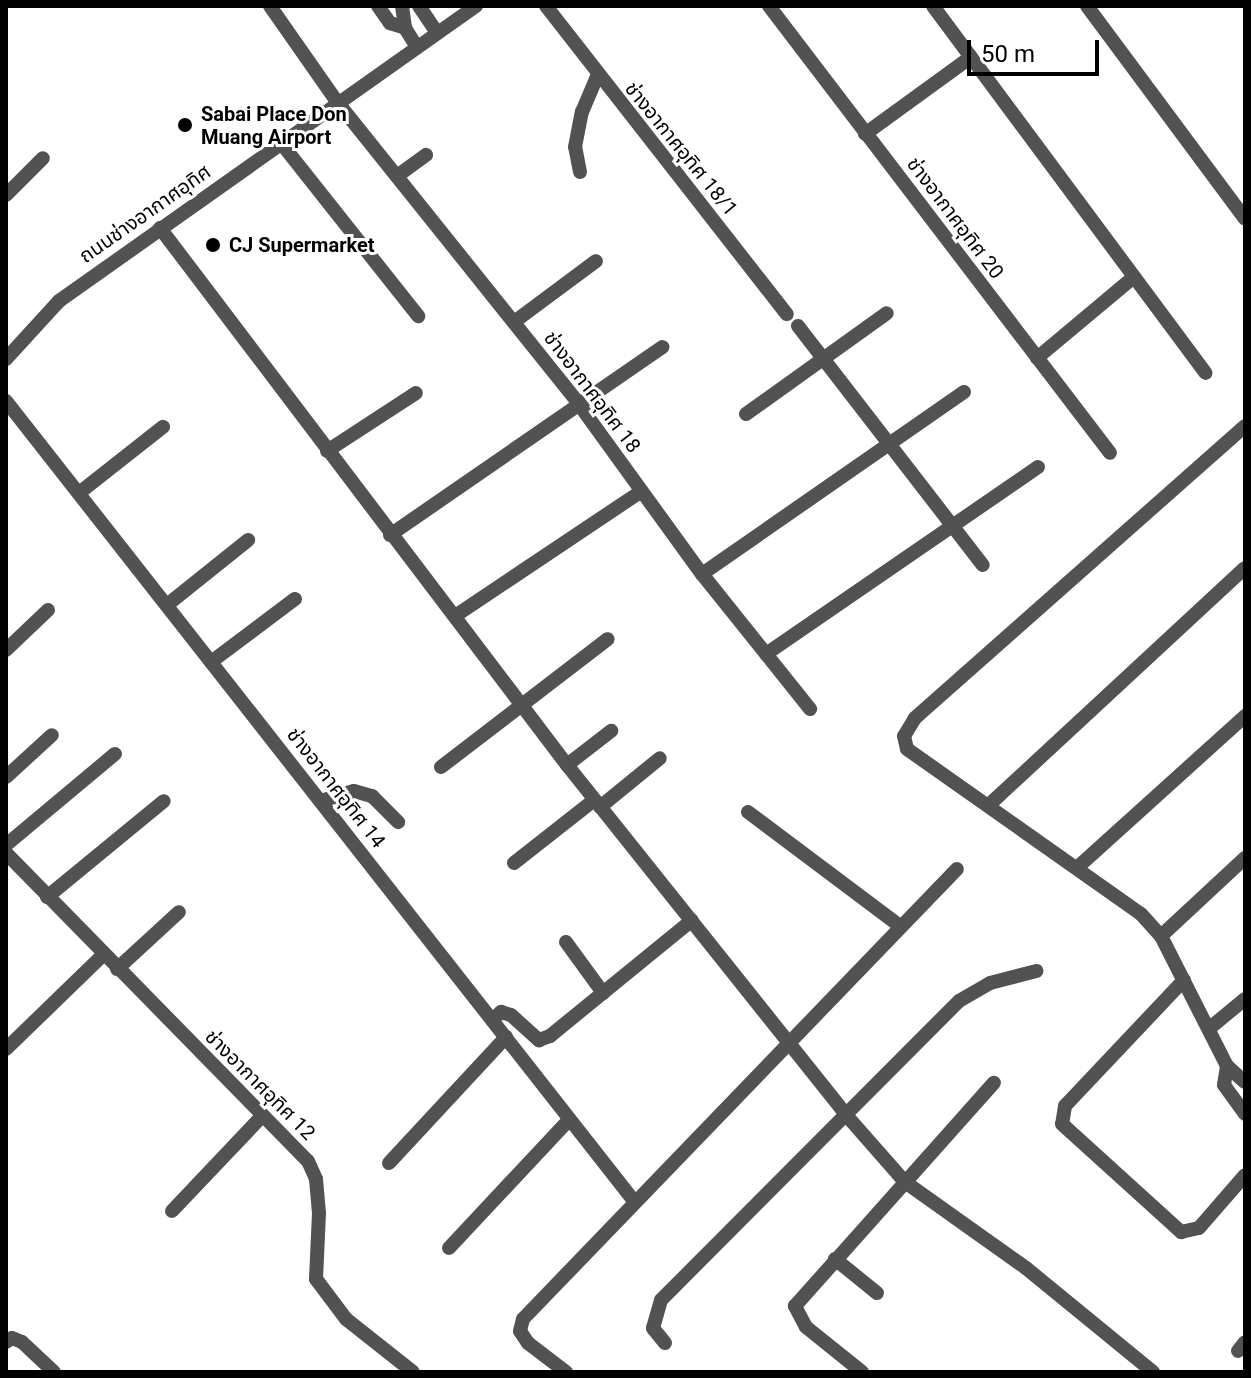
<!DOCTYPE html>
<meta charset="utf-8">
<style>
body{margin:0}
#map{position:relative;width:1251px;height:1378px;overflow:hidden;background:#fff;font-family:Roboto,"Noto Sans Thai",sans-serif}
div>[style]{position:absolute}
.street>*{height:14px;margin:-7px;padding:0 7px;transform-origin:7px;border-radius:7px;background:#525252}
.dots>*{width:22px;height:22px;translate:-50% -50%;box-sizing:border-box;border:4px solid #fff;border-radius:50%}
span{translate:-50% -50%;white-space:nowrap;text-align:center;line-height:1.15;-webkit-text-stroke:6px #fff;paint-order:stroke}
.poi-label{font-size:20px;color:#000;font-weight:700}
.left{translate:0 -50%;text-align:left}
.street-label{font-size:20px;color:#000}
.frame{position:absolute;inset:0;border:8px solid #000;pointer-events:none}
.scale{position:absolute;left:967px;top:40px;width:132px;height:36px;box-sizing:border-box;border:4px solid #000;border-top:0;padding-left:10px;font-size:24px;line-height:28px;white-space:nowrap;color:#000;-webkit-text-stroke:6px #fff;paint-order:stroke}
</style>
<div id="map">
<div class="street">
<div style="left:270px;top:6px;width:118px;rotate:55deg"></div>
<div style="left:338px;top:103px;width:384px;rotate:51.3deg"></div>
<div style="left:578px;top:403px;width:211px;rotate:54.1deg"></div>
<div style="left:702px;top:574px;width:173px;rotate:51.3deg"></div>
<div style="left:378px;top:6px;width:21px;rotate:55deg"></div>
<div style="left:390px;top:23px;width:16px;rotate:18deg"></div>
<div style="left:402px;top:6px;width:22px;rotate:82deg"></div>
<div style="left:405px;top:28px;width:22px;rotate:58deg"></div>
<div style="left:419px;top:6px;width:32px;rotate:56deg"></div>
<div style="left:546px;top:6px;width:391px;rotate:52deg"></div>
<div style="left:769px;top:6px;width:562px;rotate:52.66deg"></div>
<div style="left:933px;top:6px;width:457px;rotate:53.4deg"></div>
<div style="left:1087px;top:6px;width:265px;rotate:53.4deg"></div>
<div style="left:865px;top:134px;width:131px;rotate:-36deg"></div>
<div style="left:281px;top:143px;width:221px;rotate:51.6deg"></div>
<div style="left:580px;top:172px;width:25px;rotate:-101deg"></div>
<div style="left:575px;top:147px;width:36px;rotate:-79deg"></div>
<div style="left:582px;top:112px;width:38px;rotate:-67deg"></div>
<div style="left:397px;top:176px;width:36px;rotate:-36deg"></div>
<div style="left:6px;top:195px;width:52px;rotate:-45deg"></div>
<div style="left:160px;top:228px;width:674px;rotate:52.84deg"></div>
<div style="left:567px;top:765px;width:449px;rotate:51.4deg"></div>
<div style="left:847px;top:1116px;width:88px;rotate:48.7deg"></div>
<div style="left:905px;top:1182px;width:148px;rotate:35.4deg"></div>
<div style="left:1026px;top:1268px;width:164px;rotate:39.3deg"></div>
<div style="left:514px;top:322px;width:102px;rotate:-36.6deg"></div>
<div style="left:798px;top:326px;width:302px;rotate:52.3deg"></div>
<div style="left:1037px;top:358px;width:126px;rotate:-39.9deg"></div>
<div style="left:6px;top:359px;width:79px;rotate:-47.6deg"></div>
<div style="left:59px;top:301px;width:511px;rotate:-35.28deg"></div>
<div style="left:6px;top:401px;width:1017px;rotate:51.87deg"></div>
<div style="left:746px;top:414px;width:173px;rotate:-35.6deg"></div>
<div style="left:1245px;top:426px;width:441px;rotate:138.5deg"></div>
<div style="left:915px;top:718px;width:21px;rotate:121deg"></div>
<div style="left:904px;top:736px;width:13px;rotate:77deg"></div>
<div style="left:907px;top:749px;width:286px;rotate:35.2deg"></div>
<div style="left:1141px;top:914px;width:30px;rotate:48deg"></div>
<div style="left:1161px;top:936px;width:146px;rotate:63.1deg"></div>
<div style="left:1227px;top:1066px;width:24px;rotate:42deg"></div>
<div style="left:327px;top:451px;width:106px;rotate:-33.1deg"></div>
<div style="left:79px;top:493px;width:107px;rotate:-38.2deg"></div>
<div style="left:390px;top:535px;width:331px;rotate:-34.6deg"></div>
<div style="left:702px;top:574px;width:319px;rotate:-34.8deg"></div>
<div style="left:167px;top:605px;width:104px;rotate:-38.7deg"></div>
<div style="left:455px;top:616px;width:223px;rotate:-33.8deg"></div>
<div style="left:6px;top:650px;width:58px;rotate:-43.6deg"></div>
<div style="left:766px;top:654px;width:330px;rotate:-34.5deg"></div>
<div style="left:211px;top:662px;width:105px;rotate:-36.9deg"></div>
<div style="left:567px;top:765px;width:56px;rotate:-37.7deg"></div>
<div style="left:441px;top:767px;width:210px;rotate:-37.5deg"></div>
<div style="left:6px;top:777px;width:62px;rotate:-42.4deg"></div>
<div style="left:321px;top:801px;width:34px;rotate:-17deg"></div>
<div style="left:354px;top:791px;width:19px;rotate:16deg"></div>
<div style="left:372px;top:796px;width:37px;rotate:45deg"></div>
<div style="left:990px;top:804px;width:347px;rotate:-42.8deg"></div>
<div style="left:600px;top:807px;width:77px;rotate:-39.2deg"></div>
<div style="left:748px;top:812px;width:191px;rotate:36.9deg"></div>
<div style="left:6px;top:845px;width:142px;rotate:-39.9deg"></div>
<div style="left:6px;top:853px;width:431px;rotate:45.6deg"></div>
<div style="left:308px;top:1161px;width:20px;rotate:66deg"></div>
<div style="left:316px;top:1179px;width:34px;rotate:85deg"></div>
<div style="left:319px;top:1213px;width:66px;rotate:92.6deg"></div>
<div style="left:316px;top:1279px;width:50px;rotate:53.1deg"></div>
<div style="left:346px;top:1319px;width:85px;rotate:38.3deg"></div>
<div style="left:514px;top:863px;width:102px;rotate:-38.2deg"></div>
<div style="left:1079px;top:866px;width:224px;rotate:-42.1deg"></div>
<div style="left:47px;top:897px;width:151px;rotate:-39.4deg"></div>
<div style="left:1161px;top:936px;width:115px;rotate:-42.9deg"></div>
<div style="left:566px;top:942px;width:63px;rotate:54deg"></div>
<div style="left:117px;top:969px;width:84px;rotate:-42.6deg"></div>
<div style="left:1184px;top:980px;width:173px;rotate:133.4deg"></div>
<div style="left:1065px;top:1106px;width:18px;rotate:99deg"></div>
<div style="left:1062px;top:1124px;width:161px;rotate:42.2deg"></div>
<div style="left:1181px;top:1232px;width:18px;rotate:-13deg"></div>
<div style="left:1199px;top:1228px;width:70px;rotate:-49deg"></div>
<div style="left:493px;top:1019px;width:11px;rotate:-41deg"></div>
<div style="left:501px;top:1012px;width:10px;rotate:17deg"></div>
<div style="left:511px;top:1015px;width:38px;rotate:42deg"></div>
<div style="left:539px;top:1040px;width:12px;rotate:-20deg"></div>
<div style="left:550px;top:1036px;width:183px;rotate:-39.2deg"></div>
<div style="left:1211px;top:1027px;width:44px;rotate:-39.5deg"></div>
<div style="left:6px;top:1049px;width:135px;rotate:-44.1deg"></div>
<div style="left:1227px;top:1066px;width:19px;rotate:99deg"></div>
<div style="left:1224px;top:1085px;width:36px;rotate:54deg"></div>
<div style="left:389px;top:1163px;width:172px;rotate:-47.1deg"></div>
<div style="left:172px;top:1211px;width:132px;rotate:-46.5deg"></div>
<div style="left:449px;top:1248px;width:174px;rotate:-46.9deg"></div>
<div style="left:835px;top:1259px;width:54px;rotate:39deg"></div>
<div style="left:6px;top:1342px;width:7px;rotate:-34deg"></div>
<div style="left:12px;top:1338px;width:11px;rotate:22deg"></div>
<div style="left:22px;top:1342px;width:44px;rotate:43.2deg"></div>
<div style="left:665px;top:1343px;width:19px;rotate:-129deg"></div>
<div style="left:653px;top:1328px;width:29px;rotate:-74deg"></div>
<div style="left:661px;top:1300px;width:422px;rotate:-45.1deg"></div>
<div style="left:959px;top:1001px;width:36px;rotate:-30deg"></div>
<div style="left:990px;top:983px;width:48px;rotate:-14.6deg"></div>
<div style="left:1238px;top:1351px;width:11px;rotate:-52deg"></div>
<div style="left:566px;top:1372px;width:48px;rotate:-142.7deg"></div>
<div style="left:528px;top:1343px;width:14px;rotate:-124deg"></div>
<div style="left:520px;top:1331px;width:12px;rotate:-76deg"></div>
<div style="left:523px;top:1319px;width:625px;rotate:-46.04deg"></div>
<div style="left:862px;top:1372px;width:72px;rotate:-141.2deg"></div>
<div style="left:806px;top:1327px;width:24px;rotate:-118deg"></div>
<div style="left:795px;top:1306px;width:299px;rotate:-48.3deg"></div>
</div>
<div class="dots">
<div style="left:185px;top:125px;background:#000"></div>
<div style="left:213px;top:245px;background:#000"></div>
</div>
<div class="poi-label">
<span class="left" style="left:201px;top:126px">Sabai Place Don<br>Muang Airport</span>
<span class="left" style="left:229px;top:245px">CJ Supermarket</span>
</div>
<div class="street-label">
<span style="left:681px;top:149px;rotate:51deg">ช่างอากาศอุทิศ 18/1</span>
<span style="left:145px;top:214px;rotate:-35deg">ถนนช่างอากาศอุทิศ</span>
<span style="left:955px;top:218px;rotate:53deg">ช่างอากาศอุทิศ 20</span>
<span style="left:592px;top:392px;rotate:53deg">ช่างอากาศอุทิศ 18</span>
<span style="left:336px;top:788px;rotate:52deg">ช่างอากาศอุทิศ 14</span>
<span style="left:260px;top:1085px;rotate:45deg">ช่างอากาศอุทิศ 12</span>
</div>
<div class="frame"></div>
<div class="scale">50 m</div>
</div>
